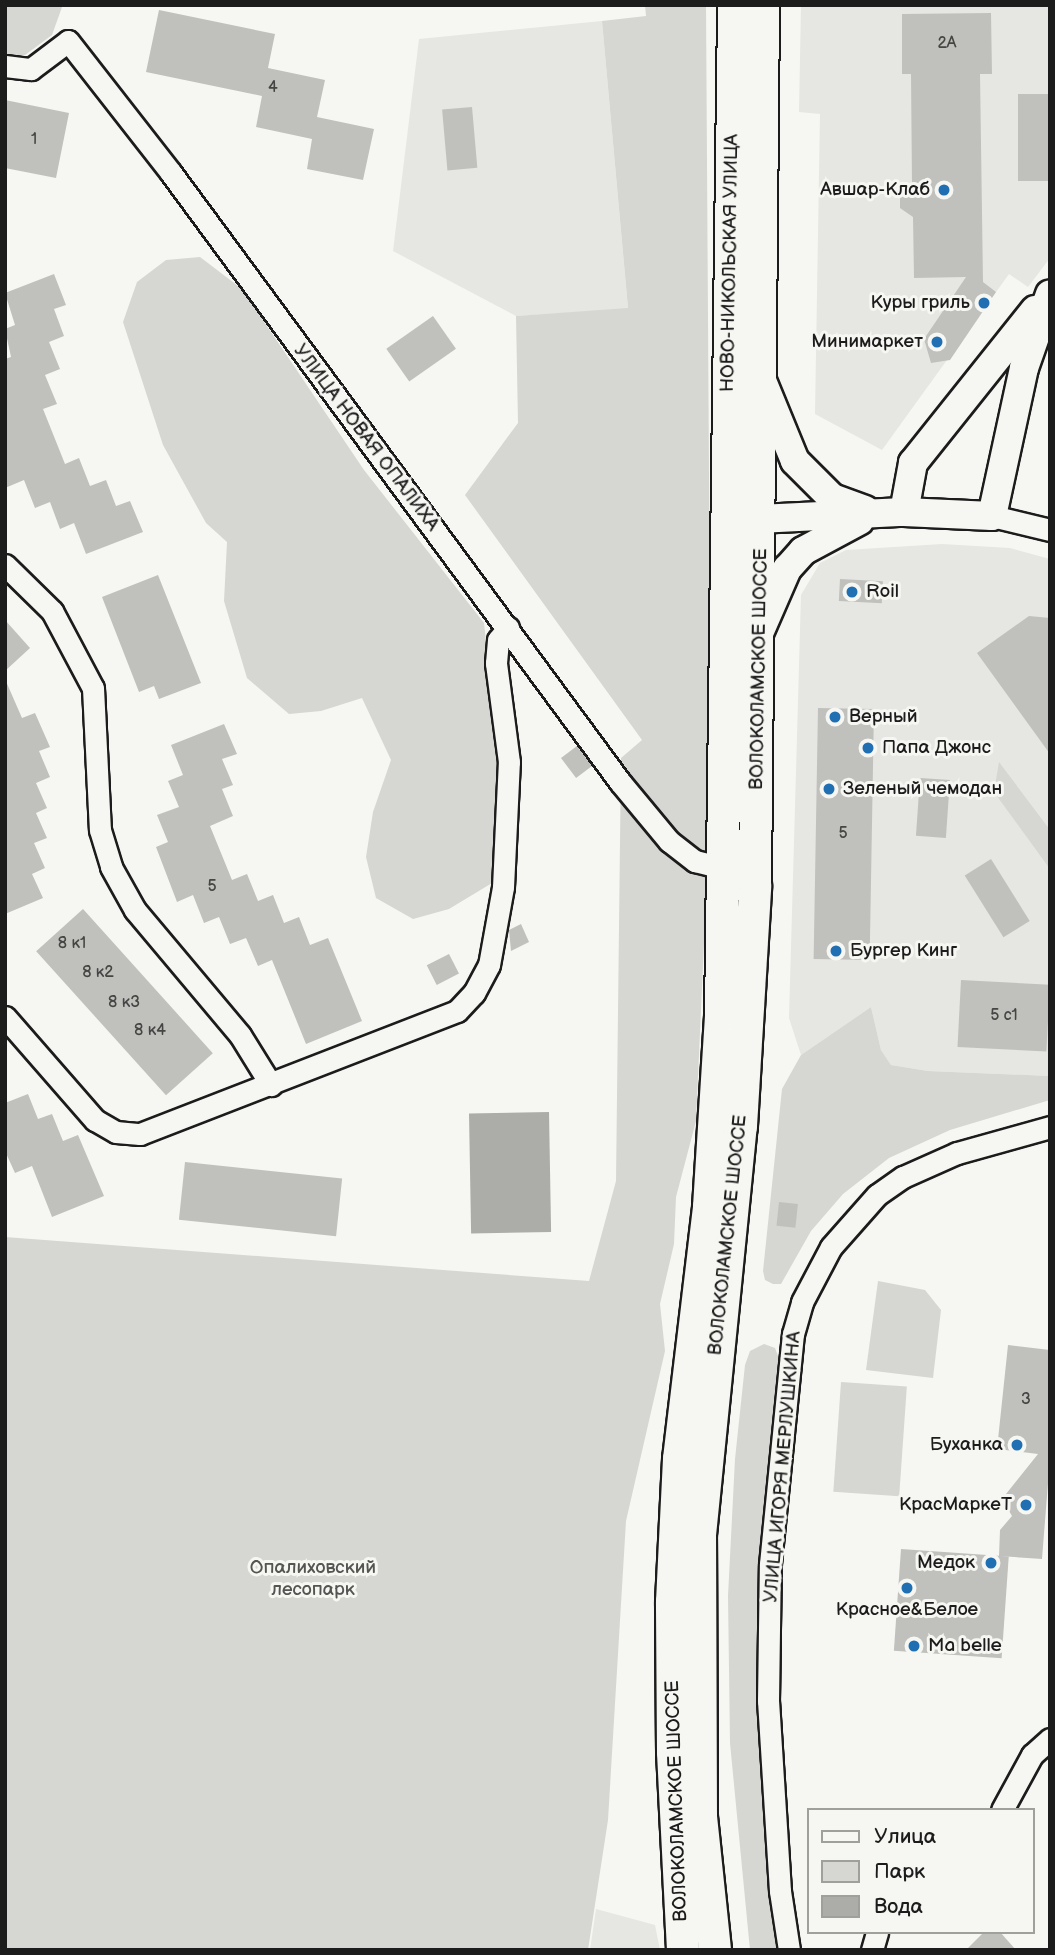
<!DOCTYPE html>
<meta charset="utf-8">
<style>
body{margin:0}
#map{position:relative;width:1055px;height:1955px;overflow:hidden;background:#f6f6f2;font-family:"Balsamiq Sans",sans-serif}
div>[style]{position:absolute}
.built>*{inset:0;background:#e6e6e2}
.green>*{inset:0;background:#d6d6d2;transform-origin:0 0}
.water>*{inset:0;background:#acaca9;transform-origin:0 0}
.building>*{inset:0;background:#c0c0bd;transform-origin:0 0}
.roads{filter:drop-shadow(2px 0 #1c1c1c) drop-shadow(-2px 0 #1c1c1c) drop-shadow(0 2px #1c1c1c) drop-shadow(0 -2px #1c1c1c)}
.street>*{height:21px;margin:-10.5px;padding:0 10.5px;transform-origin:10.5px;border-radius:10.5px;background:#f6f6f2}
.secondary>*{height:28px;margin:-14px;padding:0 14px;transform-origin:14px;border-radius:14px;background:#f6f6f2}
.primary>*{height:32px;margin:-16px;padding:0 16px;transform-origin:16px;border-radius:16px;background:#f6f6f2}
.dots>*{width:19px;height:19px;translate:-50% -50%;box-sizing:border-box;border:4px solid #f6f6f2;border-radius:50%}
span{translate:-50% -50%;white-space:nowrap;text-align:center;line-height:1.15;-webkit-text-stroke:6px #f6f6f2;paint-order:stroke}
.number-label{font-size:16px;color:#454544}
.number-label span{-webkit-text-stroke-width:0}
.poi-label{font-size:19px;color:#1c1c1c}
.right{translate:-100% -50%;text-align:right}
.left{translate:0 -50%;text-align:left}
.street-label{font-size:19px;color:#1c1c1c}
.park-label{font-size:19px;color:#545453}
.frame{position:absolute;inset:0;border:7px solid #1c1c1c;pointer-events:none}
.legend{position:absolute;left:807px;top:1808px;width:228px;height:126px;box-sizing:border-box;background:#f6f6f2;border:2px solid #9f9f9c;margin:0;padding:9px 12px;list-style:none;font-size:21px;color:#1c1c1c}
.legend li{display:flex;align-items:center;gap:14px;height:35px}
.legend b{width:35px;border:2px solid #9f9f9c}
</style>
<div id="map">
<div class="built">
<div style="clip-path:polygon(801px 5px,1050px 5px,1050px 258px,1028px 287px,1009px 274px,882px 450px,815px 414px,820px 114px,799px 112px)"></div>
<div style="clip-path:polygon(602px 21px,628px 309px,516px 316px,393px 251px,419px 39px)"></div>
<div style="clip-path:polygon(942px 544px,1010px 548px,1050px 559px,1050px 1076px,928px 1071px,891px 1065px,881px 1050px,871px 1007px,801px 1055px,789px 1018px,801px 595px,820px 563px,846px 550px)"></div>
<div style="clip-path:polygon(596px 1909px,655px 1925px,660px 1950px,590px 1950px)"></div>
</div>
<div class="green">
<div style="clip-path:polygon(5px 5px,51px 5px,62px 7px,52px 35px,25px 55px,10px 57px,5px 56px)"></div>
<div style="clip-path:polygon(645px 5px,706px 5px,711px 788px,696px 1121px,676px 1197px,674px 1244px,660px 1304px,665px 1351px,626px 1521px,608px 1820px,588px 1950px,5px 1950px,5px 1237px,589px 1281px,616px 1181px,621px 758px,642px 740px,465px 495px,518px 423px,516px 316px,628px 308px,602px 21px,646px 16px)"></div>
<div style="clip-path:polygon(200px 257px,242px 289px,364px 470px,484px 623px,499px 765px,497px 880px,449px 909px,413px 919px,376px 898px,366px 857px,373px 812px,391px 760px,362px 698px,321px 711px,289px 714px,247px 678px,224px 601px,227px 542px,206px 523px,163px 445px,123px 322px,137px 282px,166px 260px)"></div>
<div style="clip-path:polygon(999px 762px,1050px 830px,1050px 869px,994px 792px)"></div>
<div style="clip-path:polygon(871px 1007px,881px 1050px,891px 1065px,928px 1071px,1050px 1076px,1050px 1100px,950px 1130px,889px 1158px,843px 1194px,811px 1231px,781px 1284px,773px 1284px,765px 1280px,763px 1271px,782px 1089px,801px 1055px)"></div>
<div style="clip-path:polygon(878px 1281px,925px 1290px,941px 1310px,933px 1378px,866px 1370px)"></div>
<div style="clip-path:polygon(764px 1344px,775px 1348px,781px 1364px,759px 1586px,760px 1707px,782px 1950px,750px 1950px,730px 1743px,728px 1596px,735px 1459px,745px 1365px,750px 1351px)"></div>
<div style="left:841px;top:1382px;width:66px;height:110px;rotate:4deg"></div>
</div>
<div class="water">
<div style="left:549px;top:1112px;width:120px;height:80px;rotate:89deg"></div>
</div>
<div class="building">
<div style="clip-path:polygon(159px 10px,275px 34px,268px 68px,325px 80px,317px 117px,374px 129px,363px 180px,307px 169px,312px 139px,256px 127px,262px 96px,146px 72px)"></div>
<div style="clip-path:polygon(991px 13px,992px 74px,980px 74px,983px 282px,996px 292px,950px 360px,931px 363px,924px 339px,966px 277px,914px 278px,913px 217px,900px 208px,900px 195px,912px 186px,911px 74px,902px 74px,902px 14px)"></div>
<div style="left:1050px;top:94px;width:87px;height:32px;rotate:90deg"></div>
<div style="clip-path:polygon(5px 100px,69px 113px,56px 178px,5px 168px)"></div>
<div style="left:472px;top:107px;width:61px;height:30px;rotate:85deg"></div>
<div style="clip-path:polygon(54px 274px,66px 305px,54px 309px,64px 336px,49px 342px,60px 369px,45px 375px,57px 404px,43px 409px,65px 464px,79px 458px,90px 486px,106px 480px,116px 506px,130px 501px,143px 532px,86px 554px,74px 523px,60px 529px,50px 502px,35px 508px,24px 480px,5px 488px,5px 359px,11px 357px,5px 329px,15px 325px,5px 293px)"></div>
<div style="left:433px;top:316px;width:40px;height:57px;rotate:55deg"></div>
<div style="clip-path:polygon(158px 575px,201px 683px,159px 699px,154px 686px,139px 692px,102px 597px)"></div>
<div style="left:840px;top:579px;width:43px;height:22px;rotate:3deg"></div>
<div style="clip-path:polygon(1029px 616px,1050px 618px,1050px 754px,977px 653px)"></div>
<div style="clip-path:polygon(5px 620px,30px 648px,5px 671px)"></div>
<div style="clip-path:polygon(5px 679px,22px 718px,35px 713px,50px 747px,39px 751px,50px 777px,36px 783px,47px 808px,36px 813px,47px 838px,34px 843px,45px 868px,32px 874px,43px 898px,5px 914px)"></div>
<div style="left:818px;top:708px;width:56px;height:251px;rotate:1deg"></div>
<div style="clip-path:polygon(224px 724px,237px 754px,222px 759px,233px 785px,222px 789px,233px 816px,210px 826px,232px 880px,247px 874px,258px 901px,273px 895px,284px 923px,299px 917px,310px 945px,328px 938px,362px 1021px,306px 1044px,272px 960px,258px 966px,246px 938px,230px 944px,219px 917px,204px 923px,193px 895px,177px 902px,156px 847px,168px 842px,157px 815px,179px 807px,168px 781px,183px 775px,171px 745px)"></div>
<div style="left:577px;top:746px;width:25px;height:20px;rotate:53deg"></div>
<div style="left:920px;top:778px;width:30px;height:58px;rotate:4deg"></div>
<div style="left:991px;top:859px;width:73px;height:31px;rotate:58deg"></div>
<div style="left:83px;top:909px;width:194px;height:63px;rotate:48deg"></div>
<div style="clip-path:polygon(521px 924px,529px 942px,511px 951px,509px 930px)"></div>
<div style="left:449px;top:954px;width:22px;height:25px;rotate:63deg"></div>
<div style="left:961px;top:980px;width:89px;height:67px;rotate:3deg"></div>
<div style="clip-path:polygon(28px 1094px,38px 1119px,52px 1114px,63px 1141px,78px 1135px,104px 1196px,52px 1217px,32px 1166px,15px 1173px,5px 1151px,5px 1103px)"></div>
<div style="left:185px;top:1162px;width:158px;height:58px;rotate:6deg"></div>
<div style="left:779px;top:1202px;width:19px;height:24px;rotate:6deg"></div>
<div style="clip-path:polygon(1008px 1345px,1050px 1350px,1050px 1458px,1042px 1559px,999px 1556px,1000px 1530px,1012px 1516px,1002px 1499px,1038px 1454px,997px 1449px)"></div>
<div style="left:901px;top:1549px;width:108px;height:102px;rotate:4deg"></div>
<div style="clip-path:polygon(984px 1932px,1000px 1932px,1016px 1950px,966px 1950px)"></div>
</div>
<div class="roads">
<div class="street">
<div style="left:5px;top:66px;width:26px;rotate:7deg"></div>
<div style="left:31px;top:69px;width:46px;rotate:-37.1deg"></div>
<div style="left:68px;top:41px;width:167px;rotate:52deg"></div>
<div style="left:171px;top:173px;width:757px;rotate:53.6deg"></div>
<div style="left:620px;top:782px;width:77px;rotate:50.3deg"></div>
<div style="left:669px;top:841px;width:33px;rotate:38deg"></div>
<div style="left:695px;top:861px;width:32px;rotate:14deg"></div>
<div style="left:992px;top:516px;width:60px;rotate:13.6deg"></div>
<div style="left:5px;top:565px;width:66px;rotate:44.4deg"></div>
<div style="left:52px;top:611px;width:87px;rotate:62deg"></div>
<div style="left:93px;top:688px;width:142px;rotate:87.2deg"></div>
<div style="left:100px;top:830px;width:39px;rotate:73deg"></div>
<div style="left:111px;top:867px;width:49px;rotate:60.8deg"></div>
<div style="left:135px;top:910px;width:163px;rotate:50deg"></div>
<div style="left:240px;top:1035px;width:59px;rotate:58.2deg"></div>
<div style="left:5px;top:1017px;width:137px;rotate:48.9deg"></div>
<div style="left:95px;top:1120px;width:24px;rotate:30deg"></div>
<div style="left:116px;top:1132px;width:24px;rotate:5deg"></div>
<div style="left:140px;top:1134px;width:340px;rotate:-21.2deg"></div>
<div style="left:457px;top:1011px;width:25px;rotate:-47deg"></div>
<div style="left:474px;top:993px;width:32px;rotate:-62deg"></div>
<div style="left:489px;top:965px;width:79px;rotate:-79.8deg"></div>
<div style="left:503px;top:887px;width:125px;rotate:-87.3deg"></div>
<div style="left:509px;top:762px;width:100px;rotate:-97.5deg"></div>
<div style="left:496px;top:663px;width:23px;rotate:-85deg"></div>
<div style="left:498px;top:640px;width:16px;rotate:-50deg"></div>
<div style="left:1002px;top:1810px;width:63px;rotate:-61.4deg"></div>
<div style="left:1032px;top:1755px;width:24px;rotate:-42deg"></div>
<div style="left:789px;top:1950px;width:60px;rotate:-98.7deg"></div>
<div style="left:780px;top:1891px;width:190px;rotate:-93.6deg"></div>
<div style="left:768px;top:1701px;width:137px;rotate:-89.2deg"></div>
<div style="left:770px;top:1564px;width:231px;rotate:-84.3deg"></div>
<div style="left:793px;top:1334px;width:33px;rotate:-74deg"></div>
<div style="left:802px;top:1302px;width:62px;rotate:-62.2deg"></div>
<div style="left:831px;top:1247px;width:69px;rotate:-48.5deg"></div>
<div style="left:877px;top:1195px;width:32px;rotate:-35deg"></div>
<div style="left:903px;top:1177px;width:59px;rotate:-24deg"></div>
<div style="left:957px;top:1153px;width:97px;rotate:-15.6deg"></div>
<div style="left:872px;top:1950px;width:19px;rotate:-74deg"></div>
</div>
<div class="secondary">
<div style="left:763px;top:383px;width:84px;rotate:67.7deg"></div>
<div style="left:795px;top:461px;width:52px;rotate:45deg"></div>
<div style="left:832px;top:498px;width:35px;rotate:20deg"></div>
<div style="left:904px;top:512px;width:50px;rotate:-79.6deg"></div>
<div style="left:913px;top:463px;width:196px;rotate:-51.4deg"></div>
<div style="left:738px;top:520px;width:166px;rotate:-2.8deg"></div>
<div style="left:904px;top:512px;width:88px;rotate:2.6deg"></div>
<div style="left:992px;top:516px;width:151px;rotate:-77.8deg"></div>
<div style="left:1024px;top:368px;width:78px;rotate:-70.6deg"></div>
<div style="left:760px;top:631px;width:68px;rotate:-66.5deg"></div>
<div style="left:787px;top:569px;width:24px;rotate:-48deg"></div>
<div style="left:803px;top:551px;width:64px;rotate:-28.2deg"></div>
</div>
<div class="primary">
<div style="left:683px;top:1950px;width:198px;rotate:-92.9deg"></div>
<div style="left:673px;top:1752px;width:150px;rotate:-90.4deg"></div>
<div style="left:672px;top:1602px;width:143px;rotate:-87.2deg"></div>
<div style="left:679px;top:1459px;width:254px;rotate:-83.2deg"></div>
<div style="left:709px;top:1207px;width:190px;rotate:-86.4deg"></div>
<div style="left:721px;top:1017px;width:1012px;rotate:-89.26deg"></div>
<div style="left:715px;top:1950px;width:135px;rotate:-96deg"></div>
<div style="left:701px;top:1816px;width:281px;rotate:-90.2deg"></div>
<div style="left:700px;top:1535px;width:411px;rotate:-84.3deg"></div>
<div style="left:741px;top:1126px;width:239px;rotate:-86.6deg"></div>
<div style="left:755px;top:887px;width:882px;rotate:-89.48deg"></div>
</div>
</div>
<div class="dots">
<div style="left:944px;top:190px;background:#1f6fb2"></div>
<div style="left:984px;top:303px;background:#1f6fb2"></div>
<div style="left:937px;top:342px;background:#1f6fb2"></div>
<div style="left:852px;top:592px;background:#1f6fb2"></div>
<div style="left:835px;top:717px;background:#1f6fb2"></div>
<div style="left:868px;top:748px;background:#1f6fb2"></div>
<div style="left:829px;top:789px;background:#1f6fb2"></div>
<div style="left:836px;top:951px;background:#1f6fb2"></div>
<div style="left:1017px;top:1445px;background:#1f6fb2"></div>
<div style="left:1026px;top:1505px;background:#1f6fb2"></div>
<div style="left:991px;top:1563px;background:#1f6fb2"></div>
<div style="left:907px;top:1588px;background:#1f6fb2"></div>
<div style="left:914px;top:1646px;background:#1f6fb2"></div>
</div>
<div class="number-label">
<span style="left:947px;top:44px">2А</span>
<span style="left:273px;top:88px">4</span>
<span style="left:34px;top:140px">1</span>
<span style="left:843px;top:834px">5</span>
<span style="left:212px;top:887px">5</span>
<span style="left:72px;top:944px">8 к1</span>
<span style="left:98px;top:973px">8 к2</span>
<span style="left:124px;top:1003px">8 к3</span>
<span style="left:1004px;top:1016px">5 с1</span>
<span style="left:150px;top:1031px">8 к4</span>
<span style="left:1026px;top:1400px">3</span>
</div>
<div class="poi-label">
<span class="right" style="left:930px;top:190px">Авшар-Клаб</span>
<span class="right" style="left:970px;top:303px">Куры гриль</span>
<span class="right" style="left:923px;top:342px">Минимаркет</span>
<span class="left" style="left:866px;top:592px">Roil</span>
<span class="left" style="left:849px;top:717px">Верный</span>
<span class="left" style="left:882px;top:748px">Папа Джонс</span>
<span class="left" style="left:843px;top:789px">Зеленый чемодан</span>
<span class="left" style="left:850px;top:951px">Бургер Кинг</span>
<span class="right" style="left:1003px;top:1445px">Буханка</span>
<span class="right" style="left:1012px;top:1505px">КрасМаркеТ</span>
<span class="right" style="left:975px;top:1563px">Медок</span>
<span style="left:907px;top:1610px">Красное&amp;Белое</span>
<span class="left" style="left:928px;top:1646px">Ma belle</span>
</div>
<div class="street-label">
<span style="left:730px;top:263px;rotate:-89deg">НОВО-НИКОЛЬСКАЯ УЛИЦА</span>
<span style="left:366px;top:438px;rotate:53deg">УЛИЦА НОВАЯ ОПАЛИХА</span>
<span style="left:759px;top:669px;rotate:-89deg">ВОЛОКОЛАМСКОЕ ШОССЕ</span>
<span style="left:728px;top:1235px;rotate:-84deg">ВОЛОКОЛАМСКОЕ ШОССЕ</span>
<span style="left:783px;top:1467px;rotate:-85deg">УЛИЦА ИГОРЯ МЕРЛУШКИНА</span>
<span style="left:677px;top:1801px;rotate:-92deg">ВОЛОКОЛАМСКОЕ ШОССЕ</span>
</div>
<div class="park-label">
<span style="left:313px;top:1579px">Опалиховский<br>лесопарк</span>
</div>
<div class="frame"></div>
<ul class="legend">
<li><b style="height:9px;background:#f6f6f2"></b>Улица</li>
<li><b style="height:19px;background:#d6d6d2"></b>Парк</li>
<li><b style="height:19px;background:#acaca9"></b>Вода</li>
</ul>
</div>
